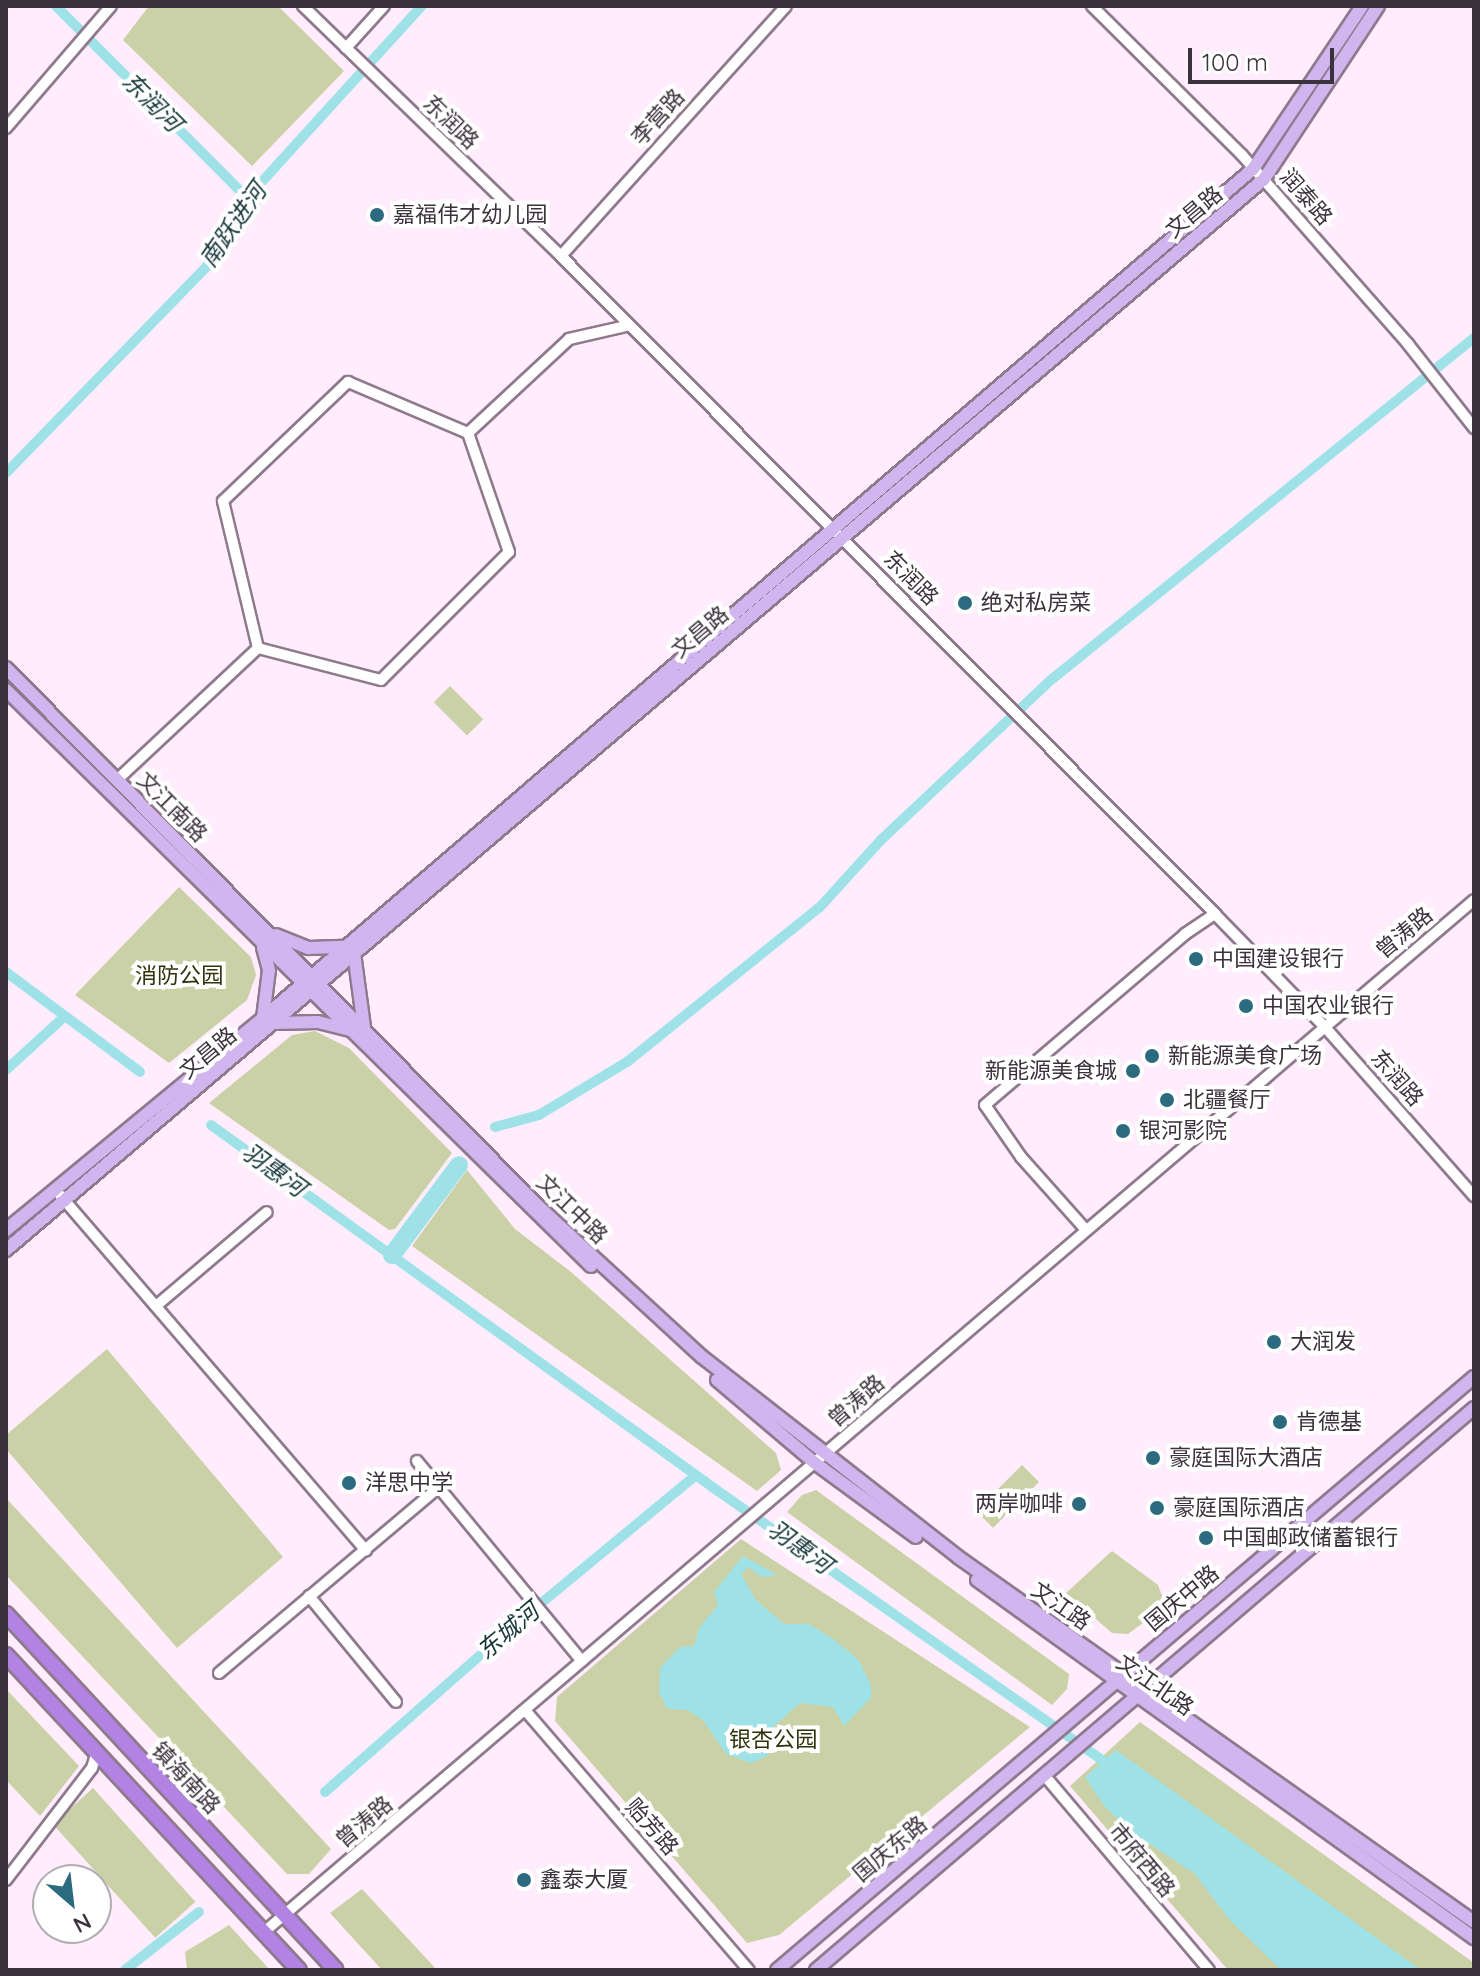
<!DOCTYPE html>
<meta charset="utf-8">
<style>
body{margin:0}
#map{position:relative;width:1480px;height:1976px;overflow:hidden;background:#ffecfd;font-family:Quicksand,"Noto Sans SC",sans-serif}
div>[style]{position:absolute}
.green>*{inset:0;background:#cbd1a6;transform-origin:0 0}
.water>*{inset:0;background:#9ee2e8}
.canal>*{height:10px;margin:-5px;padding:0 5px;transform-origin:5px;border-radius:5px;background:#9ee2e8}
.river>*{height:18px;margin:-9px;padding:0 9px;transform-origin:9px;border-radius:9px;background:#9ee2e8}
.roads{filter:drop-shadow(2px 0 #8f7a8d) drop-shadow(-2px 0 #8f7a8d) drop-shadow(0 2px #8f7a8d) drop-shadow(0 -2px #8f7a8d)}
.minor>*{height:10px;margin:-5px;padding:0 5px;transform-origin:5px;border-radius:5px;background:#fff}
.major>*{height:12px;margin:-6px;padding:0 6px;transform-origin:6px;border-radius:6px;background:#d1b5ee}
.highway>*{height:14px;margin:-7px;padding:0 7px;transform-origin:7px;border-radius:7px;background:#b283e3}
.dots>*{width:22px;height:22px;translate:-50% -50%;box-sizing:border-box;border:4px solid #fff;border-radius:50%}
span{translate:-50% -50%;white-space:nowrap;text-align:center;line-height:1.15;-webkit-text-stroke:8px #fff;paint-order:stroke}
.street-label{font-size:22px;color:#3b333b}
.poi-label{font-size:22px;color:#3b333b}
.left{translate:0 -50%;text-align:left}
.right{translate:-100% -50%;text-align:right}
.park-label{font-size:22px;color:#2f320a}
.water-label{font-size:24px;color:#16373a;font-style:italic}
.frame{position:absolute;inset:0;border:8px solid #3b333b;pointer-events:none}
.north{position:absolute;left:32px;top:1864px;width:80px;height:80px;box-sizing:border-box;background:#fff;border:2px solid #b1adb1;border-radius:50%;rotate:152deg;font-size:22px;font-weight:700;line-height:32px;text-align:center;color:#3b333b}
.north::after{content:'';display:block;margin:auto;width:28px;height:36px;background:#2b6a7f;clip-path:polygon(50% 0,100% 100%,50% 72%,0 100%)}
.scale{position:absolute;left:1188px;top:48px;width:146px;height:36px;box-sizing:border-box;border:4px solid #3b333b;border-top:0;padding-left:10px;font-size:24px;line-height:28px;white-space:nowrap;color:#3b333b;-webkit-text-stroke:6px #fff;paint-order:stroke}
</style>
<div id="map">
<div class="green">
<div style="clip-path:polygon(149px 6px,278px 6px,344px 71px,252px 166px,123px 40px)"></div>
<div style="left:450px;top:686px;width:47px;height:23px;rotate:45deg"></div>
<div style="clip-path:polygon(179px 887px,251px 957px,256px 975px,247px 1000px,169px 1063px,75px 995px)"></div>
<div style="clip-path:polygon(315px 1031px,349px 1048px,452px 1153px,395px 1229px,389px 1230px,209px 1103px,292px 1035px)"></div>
<div style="clip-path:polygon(467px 1170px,515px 1229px,571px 1272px,776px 1453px,781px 1470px,757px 1491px,412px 1246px)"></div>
<div style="clip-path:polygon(107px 1349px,283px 1557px,177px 1648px,6px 1449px,6px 1435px)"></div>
<div style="left:1022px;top:1465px;width:24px;height:65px;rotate:45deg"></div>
<div style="clip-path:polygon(816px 1490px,1069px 1674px,1067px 1689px,1052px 1705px,787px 1512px,802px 1495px)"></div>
<div style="clip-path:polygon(6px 1498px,331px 1849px,309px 1874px,287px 1874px,6px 1575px)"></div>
<div style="clip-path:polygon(741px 1539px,1030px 1727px,779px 1935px,747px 1943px,555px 1721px,557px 1697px)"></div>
<div style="clip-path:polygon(1112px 1551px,1158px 1585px,1166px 1606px,1128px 1634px,1112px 1633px,1066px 1593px)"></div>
<div style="clip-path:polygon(6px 1689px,79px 1766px,40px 1816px,6px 1780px)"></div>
<div style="clip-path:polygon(1140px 1722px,1474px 1963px,1474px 1970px,1228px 1970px,1070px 1786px)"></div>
<div style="left:93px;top:1788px;width:153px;height:54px;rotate:48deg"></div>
<div style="clip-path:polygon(362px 1889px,437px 1970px,382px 1970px,330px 1913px)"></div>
<div style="clip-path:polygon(229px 1925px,270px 1970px,187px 1970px,185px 1952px)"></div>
</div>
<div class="water">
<div style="clip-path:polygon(743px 1556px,777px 1575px,762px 1577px,748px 1567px,741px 1574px,756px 1600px,784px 1624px,809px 1624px,833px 1639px,858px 1659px,871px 1685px,871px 1698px,844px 1726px,833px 1707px,800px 1703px,772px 1728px,779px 1742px,767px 1756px,751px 1763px,726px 1754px,703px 1720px,688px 1710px,668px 1709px,659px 1693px,660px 1668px,680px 1647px,694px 1646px,699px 1628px,718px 1605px,714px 1592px)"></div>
<div style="clip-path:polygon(1116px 1750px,1421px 1970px,1281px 1970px,1228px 1918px,1195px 1874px,1129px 1830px,1105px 1807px,1085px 1777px)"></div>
</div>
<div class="canal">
<div style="left:56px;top:6px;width:271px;rotate:45.1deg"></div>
<div style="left:6px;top:473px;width:289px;rotate:-45.8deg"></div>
<div style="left:207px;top:266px;width:79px;rotate:-59.5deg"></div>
<div style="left:247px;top:198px;width:260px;rotate:-47.7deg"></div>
<div style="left:6px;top:972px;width:167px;rotate:36.7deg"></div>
<div style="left:6px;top:1070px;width:80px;rotate:-42.5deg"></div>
<div style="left:211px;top:1125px;width:625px;rotate:35.83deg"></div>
<div style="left:718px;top:1491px;width:483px;rotate:35deg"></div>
<div style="left:495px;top:1127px;width:46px;rotate:-15.3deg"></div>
<div style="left:539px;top:1115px;width:103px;rotate:-31.1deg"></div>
<div style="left:627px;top:1062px;width:248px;rotate:-38.8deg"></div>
<div style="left:820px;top:907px;width:91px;rotate:-47.7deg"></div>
<div style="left:881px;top:840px;width:233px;rotate:-43.3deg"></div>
<div style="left:1051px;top:680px;width:544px;rotate:-38.96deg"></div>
<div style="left:325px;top:1792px;width:247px;rotate:-41.4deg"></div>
<div style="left:510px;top:1629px;width:241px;rotate:-39.6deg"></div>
<div style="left:125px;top:1970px;width:94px;rotate:-38.1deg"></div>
</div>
<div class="river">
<div style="left:392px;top:1255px;width:112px;rotate:-53.3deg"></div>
</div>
<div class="roads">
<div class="minor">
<div style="left:303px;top:6px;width:359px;rotate:44.1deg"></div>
<div style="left:561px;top:256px;width:928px;rotate:45.17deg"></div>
<div style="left:1215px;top:914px;width:156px;rotate:45.8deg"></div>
<div style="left:1324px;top:1026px;width:227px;rotate:48.6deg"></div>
<div style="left:1092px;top:6px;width:211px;rotate:44.8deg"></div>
<div style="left:1242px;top:155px;width:252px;rotate:48.7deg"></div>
<div style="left:1408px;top:344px;width:107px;rotate:51.8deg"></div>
<div style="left:346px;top:48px;width:57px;rotate:-47.9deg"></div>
<div style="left:6px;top:128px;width:161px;rotate:-49.3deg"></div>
<div style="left:561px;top:256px;width:336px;rotate:-48deg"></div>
<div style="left:258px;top:648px;width:151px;rotate:-103.4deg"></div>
<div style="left:223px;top:501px;width:173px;rotate:-43.6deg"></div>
<div style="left:348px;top:382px;width:130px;rotate:23deg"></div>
<div style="left:117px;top:780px;width:193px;rotate:-43.1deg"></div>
<div style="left:258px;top:648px;width:127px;rotate:14.6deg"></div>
<div style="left:381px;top:680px;width:181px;rotate:-45deg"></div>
<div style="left:509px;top:552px;width:126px;rotate:-109deg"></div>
<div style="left:468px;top:433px;width:138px;rotate:-42.9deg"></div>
<div style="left:569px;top:339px;width:58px;rotate:-12.8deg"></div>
<div style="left:60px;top:1195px;width:469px;rotate:49.3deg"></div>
<div style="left:1086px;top:1230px;width:98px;rotate:-131.7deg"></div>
<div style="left:1021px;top:1157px;width:63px;rotate:-124.7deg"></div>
<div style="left:985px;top:1105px;width:263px;rotate:-40.5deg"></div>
<div style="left:1185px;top:934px;width:36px;rotate:-34deg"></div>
<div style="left:156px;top:1306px;width:145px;rotate:-40.3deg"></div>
<div style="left:417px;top:1461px;width:259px;rotate:50.5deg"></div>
<div style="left:309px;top:1596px;width:137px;rotate:50.6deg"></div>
<div style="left:219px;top:1673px;width:287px;rotate:-40.2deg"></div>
<div style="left:525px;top:1710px;width:343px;rotate:49.3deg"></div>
<div style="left:1045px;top:1776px;width:254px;rotate:49.8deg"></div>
<div style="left:6px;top:1880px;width:141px;rotate:-52.5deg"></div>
<div style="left:92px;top:1768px;width:17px;rotate:-73deg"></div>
<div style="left:264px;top:1932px;width:1590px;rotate:-40.46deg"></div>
</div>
<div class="major">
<div style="left:6px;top:668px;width:758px;rotate:45.32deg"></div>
<div style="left:539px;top:1207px;width:220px;rotate:42.6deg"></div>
<div style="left:701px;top:1356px;width:326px;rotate:38deg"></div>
<div style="left:958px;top:1557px;width:632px;rotate:35.27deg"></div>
<div style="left:6px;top:690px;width:821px;rotate:44.56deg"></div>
<div style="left:276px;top:935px;width:35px;rotate:22deg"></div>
<div style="left:309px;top:948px;width:34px;rotate:-2deg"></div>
<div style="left:354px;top:953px;width:75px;rotate:82.3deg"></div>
<div style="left:263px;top:1018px;width:48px;rotate:-82.9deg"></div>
<div style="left:269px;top:970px;width:23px;rotate:-105deg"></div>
<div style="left:274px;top:1023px;width:44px;rotate:-1.3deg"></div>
<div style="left:318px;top:1022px;width:33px;rotate:14deg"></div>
<div style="left:6px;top:1230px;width:333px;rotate:-39.5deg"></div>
<div style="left:263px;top:1018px;width:1304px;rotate:-40.62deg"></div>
<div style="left:1253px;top:169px;width:196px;rotate:-56.2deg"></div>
<div style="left:6px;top:1250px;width:1652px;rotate:-40.41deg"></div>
<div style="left:1264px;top:179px;width:207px;rotate:-56.6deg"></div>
<div style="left:717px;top:1380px;width:128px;rotate:40.3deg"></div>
<div style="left:815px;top:1463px;width:125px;rotate:36.2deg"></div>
<div style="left:977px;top:1580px;width:613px;rotate:35.77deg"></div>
<div style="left:777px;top:1970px;width:915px;rotate:-40.39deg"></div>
<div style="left:816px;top:1970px;width:865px;rotate:-40.5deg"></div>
</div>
<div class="highway">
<div style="left:6px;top:1614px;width:485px;rotate:47.2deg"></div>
<div style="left:6px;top:1655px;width:430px;rotate:47.1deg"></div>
</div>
</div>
<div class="dots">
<div style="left:377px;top:215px;background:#2b6a7f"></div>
<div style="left:965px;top:603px;background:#2b6a7f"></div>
<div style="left:1196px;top:959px;background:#2b6a7f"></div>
<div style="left:1246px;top:1006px;background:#2b6a7f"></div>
<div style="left:1152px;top:1056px;background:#2b6a7f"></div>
<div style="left:1133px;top:1071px;background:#2b6a7f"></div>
<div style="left:1167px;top:1100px;background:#2b6a7f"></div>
<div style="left:1123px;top:1131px;background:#2b6a7f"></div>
<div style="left:1274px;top:1342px;background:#2b6a7f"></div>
<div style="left:1280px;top:1422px;background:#2b6a7f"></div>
<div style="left:1153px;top:1458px;background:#2b6a7f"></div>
<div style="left:349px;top:1483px;background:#2b6a7f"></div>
<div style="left:1079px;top:1504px;background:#2b6a7f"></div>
<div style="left:1157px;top:1508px;background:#2b6a7f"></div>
<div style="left:1206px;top:1538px;background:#2b6a7f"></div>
<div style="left:524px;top:1880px;background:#2b6a7f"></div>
</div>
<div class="street-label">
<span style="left:658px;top:117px;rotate:-48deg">李营路</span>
<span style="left:451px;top:122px;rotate:44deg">东润路</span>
<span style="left:1306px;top:197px;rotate:49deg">润泰路</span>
<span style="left:1194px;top:212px;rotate:-40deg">文昌路</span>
<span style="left:911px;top:578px;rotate:45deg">东润路</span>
<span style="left:700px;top:632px;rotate:-40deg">文昌路</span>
<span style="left:172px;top:807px;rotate:45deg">文江南路</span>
<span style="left:1404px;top:933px;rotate:-40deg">曾涛路</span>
<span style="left:208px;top:1053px;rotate:-40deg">文昌路</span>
<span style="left:1397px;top:1078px;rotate:49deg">东润路</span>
<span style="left:572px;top:1209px;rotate:44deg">文江中路</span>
<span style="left:856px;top:1401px;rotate:-41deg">曾涛路</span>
<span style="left:1182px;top:1598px;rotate:-40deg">国庆中路</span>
<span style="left:1061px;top:1606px;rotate:35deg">文江路</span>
<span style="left:1155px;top:1685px;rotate:35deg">文江北路</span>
<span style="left:186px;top:1778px;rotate:47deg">镇海南路</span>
<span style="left:364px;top:1822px;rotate:-40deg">曾涛路</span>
<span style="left:652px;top:1827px;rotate:49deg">贻芳路</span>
<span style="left:890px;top:1849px;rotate:-40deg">国庆东路</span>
<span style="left:1142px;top:1860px;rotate:50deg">市府西路</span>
</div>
<div class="poi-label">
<span class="left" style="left:393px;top:215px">嘉福伟才幼儿园</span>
<span class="left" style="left:981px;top:603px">绝对私房菜</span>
<span class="left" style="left:1212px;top:959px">中国建设银行</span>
<span class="left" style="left:1262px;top:1006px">中国农业银行</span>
<span class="left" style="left:1168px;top:1056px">新能源美食广场</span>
<span class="right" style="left:1117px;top:1071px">新能源美食城</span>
<span class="left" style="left:1183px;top:1100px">北疆餐厅</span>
<span class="left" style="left:1139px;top:1131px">银河影院</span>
<span class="left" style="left:1290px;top:1342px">大润发</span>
<span class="left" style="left:1296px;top:1422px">肯德基</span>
<span class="left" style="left:1169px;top:1458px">豪庭国际大酒店</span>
<span class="left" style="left:365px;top:1483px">洋思中学</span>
<span class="right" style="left:1063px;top:1504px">两岸咖啡</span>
<span class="left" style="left:1173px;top:1508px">豪庭国际酒店</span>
<span class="left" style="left:1222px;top:1538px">中国邮政储蓄银行</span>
<span class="left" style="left:540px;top:1880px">鑫泰大厦</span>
</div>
<div class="park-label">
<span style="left:179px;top:976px">消防公园</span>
<span style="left:773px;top:1740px">银杏公园</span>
</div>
<div class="water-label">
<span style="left:152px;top:102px;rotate:45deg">东润河</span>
<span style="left:233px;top:225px;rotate:-55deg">南跃进河</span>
<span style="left:274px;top:1170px;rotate:36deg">羽惠河</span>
<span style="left:800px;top:1547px;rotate:36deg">羽惠河</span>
<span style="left:508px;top:1631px;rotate:-40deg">东城河</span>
</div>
<div class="frame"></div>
<div class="north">N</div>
<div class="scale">100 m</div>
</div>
